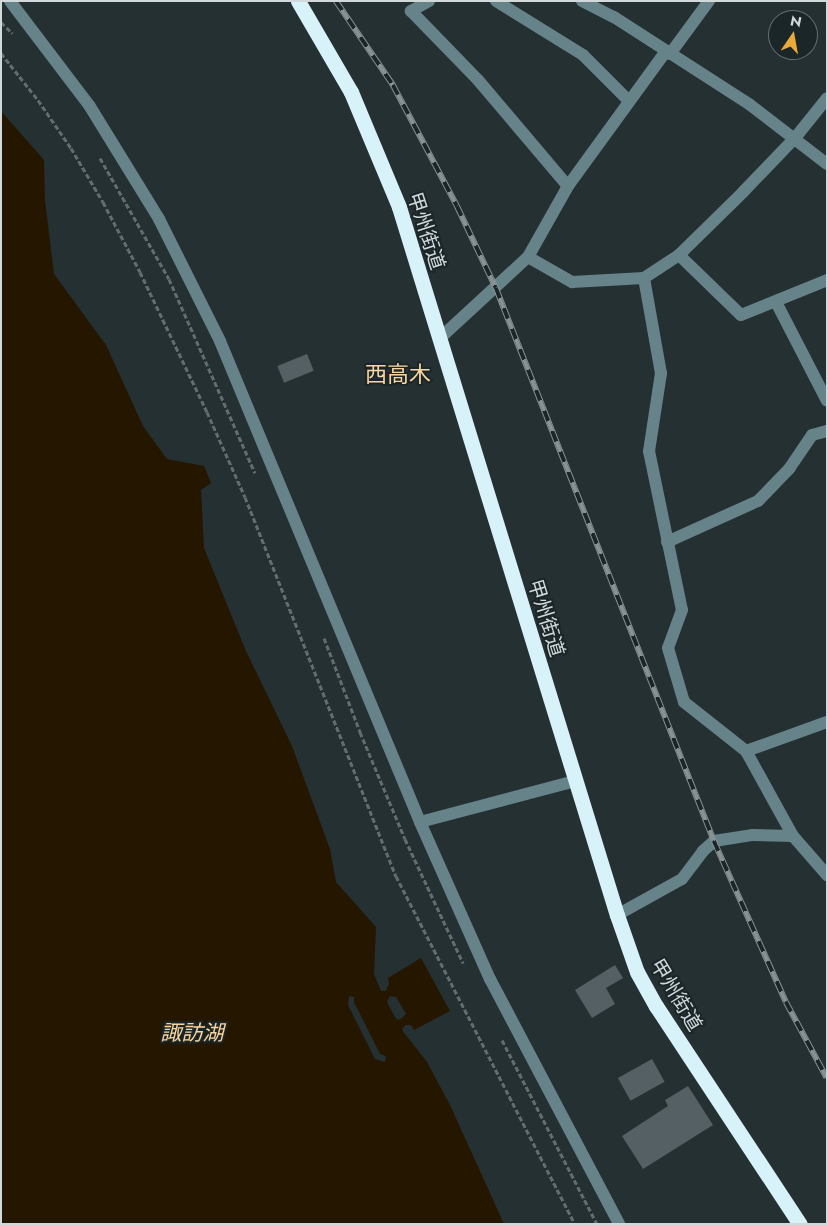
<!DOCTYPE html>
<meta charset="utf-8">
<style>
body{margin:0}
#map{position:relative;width:828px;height:1225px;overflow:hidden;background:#253033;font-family:Jost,"Noto Sans JP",sans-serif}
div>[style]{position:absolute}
.water>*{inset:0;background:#251600}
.pier>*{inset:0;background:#253033}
.building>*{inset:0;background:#546063;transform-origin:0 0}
.path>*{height:3px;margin-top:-1.5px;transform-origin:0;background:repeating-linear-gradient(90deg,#636d6f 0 5px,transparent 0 7.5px)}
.minor>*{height:12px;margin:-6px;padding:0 6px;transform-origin:6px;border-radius:6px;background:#66838a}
.highway>*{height:15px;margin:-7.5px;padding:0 7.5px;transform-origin:7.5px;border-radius:7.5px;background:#d7f3f9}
.rail>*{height:5.5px;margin-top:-2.75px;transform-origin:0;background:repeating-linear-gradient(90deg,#1b2629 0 11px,#889193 0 22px);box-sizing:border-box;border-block:1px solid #889193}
span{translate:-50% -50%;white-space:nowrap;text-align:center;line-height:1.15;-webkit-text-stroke:4px #1b2629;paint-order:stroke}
.street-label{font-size:20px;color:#d2d9db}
.water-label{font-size:21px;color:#fcd49b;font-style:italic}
.quarter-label{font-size:22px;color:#fbd6a1}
.frame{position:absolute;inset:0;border:2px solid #d2d9db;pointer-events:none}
.north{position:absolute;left:768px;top:10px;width:50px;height:50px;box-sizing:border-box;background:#1b2629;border:1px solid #646e70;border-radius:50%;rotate:12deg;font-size:14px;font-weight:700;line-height:20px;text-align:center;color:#d2d9db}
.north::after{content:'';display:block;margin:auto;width:18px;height:22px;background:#eba93a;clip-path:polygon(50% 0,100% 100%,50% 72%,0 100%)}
</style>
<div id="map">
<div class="water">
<div style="clip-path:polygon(1px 111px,44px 160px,45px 200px,54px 274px,106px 345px,143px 426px,167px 459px,204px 466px,211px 483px,201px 490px,204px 548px,246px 651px,292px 746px,330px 849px,336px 882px,376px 927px,374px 974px,381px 991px,386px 991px,389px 984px,388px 978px,421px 958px,450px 1011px,414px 1030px,411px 1025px,405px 1025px,402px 1030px,427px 1062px,450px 1105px,504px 1224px,1px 1224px)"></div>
</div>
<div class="pier">
<div style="clip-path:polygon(349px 996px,354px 997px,354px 1002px,380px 1054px,386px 1056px,385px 1062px,375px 1059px,348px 1005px)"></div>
<div style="clip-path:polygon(390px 996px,396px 997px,399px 1002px,406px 1014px,402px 1018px,398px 1020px,395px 1017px,387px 1002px)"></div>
</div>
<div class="building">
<div style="left:307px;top:354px;width:18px;height:32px;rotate:68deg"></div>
<div style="clip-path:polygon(615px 965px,623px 978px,606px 988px,615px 1004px,592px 1018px,575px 990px)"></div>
<div style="left:652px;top:1059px;width:26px;height:39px;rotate:61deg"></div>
<div style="clip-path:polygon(688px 1086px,713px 1125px,643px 1169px,622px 1136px,668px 1106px,665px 1100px)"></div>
</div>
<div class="path">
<div style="left:1px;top:22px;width:16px;rotate:45deg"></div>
<div style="left:1px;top:53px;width:60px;rotate:51.8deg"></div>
<div style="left:38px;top:100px;width:58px;rotate:55.5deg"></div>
<div style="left:71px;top:148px;width:63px;rotate:59.3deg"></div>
<div style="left:103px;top:202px;width:79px;rotate:62.1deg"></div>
<div style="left:140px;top:272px;width:155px;rotate:64.4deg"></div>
<div style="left:207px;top:412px;width:93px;rotate:65.9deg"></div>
<div style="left:245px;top:497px;width:408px;rotate:68.3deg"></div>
<div style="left:396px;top:876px;width:391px;rotate:62.8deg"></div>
<div style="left:100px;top:158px;width:139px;rotate:60.3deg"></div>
<div style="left:169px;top:279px;width:212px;rotate:66.1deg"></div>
<div style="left:324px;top:638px;width:101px;rotate:69deg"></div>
<div style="left:360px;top:732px;width:116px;rotate:67.2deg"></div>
<div style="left:405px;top:839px;width:137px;rotate:64.9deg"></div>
<div style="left:502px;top:1040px;width:207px;rotate:62.7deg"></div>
</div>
<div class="minor">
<div style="left:10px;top:1px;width:131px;rotate:52.8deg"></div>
<div style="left:89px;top:105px;width:134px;rotate:58.4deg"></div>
<div style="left:159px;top:219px;width:136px;rotate:63.4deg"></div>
<div style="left:220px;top:341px;width:521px;rotate:67.42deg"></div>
<div style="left:420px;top:822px;width:172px;rotate:66deg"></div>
<div style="left:490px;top:979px;width:277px;rotate:62.2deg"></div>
<div style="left:429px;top:1px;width:21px;rotate:151deg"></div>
<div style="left:411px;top:11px;width:96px;rotate:45.8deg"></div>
<div style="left:478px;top:80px;width:139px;rotate:49.7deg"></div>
<div style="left:496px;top:1px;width:102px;rotate:31.8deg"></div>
<div style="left:583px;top:55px;width:65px;rotate:45deg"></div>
<div style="left:582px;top:1px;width:36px;rotate:27deg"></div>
<div style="left:614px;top:17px;width:161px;rotate:32.8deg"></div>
<div style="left:749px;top:104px;width:98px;rotate:37.6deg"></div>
<div style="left:670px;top:54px;width:66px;rotate:-53.7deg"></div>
<div style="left:679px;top:255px;width:86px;rotate:44.1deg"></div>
<div style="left:741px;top:315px;width:93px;rotate:-22.1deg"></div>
<div style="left:528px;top:257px;width:81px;rotate:-60.6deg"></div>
<div style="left:568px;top:186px;width:167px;rotate:-54deg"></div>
<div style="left:644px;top:278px;width:97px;rotate:79.9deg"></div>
<div style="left:661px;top:373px;width:79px;rotate:98.7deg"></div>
<div style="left:649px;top:451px;width:162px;rotate:78.3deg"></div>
<div style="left:682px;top:610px;width:40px;rotate:110.2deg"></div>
<div style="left:668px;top:648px;width:56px;rotate:73.5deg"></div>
<div style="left:684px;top:702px;width:79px;rotate:38.3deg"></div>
<div style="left:746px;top:751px;width:97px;rotate:61.1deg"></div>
<div style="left:793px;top:836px;width:52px;rotate:48.9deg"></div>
<div style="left:776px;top:302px;width:111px;rotate:62.7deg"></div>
<div style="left:439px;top:339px;width:121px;rotate:-42.7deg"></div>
<div style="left:528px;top:257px;width:51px;rotate:29.6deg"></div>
<div style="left:572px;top:282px;width:72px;rotate:-3.2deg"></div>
<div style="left:644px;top:278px;width:42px;rotate:-33.3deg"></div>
<div style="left:679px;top:255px;width:90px;rotate:-44.5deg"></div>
<div style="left:743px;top:192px;width:75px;rotate:-46.1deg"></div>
<div style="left:795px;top:138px;width:51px;rotate:-51.3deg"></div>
<div style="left:667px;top:542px;width:100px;rotate:-24.3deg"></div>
<div style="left:758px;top:501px;width:45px;rotate:-45.9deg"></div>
<div style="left:789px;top:469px;width:41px;rotate:-55.9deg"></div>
<div style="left:812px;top:435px;width:16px;rotate:-15deg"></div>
<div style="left:746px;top:751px;width:86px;rotate:-19.7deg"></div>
<div style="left:420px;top:822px;width:160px;rotate:-14.8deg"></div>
<div style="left:617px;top:915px;width:74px;rotate:-29deg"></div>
<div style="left:682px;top:879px;width:35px;rotate:-53deg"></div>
<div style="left:703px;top:851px;width:15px;rotate:-42deg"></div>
<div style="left:714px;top:841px;width:38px;rotate:-9deg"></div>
<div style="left:752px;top:835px;width:41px;rotate:1.4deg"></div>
</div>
<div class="highway">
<div style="left:298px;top:1px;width:105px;rotate:59.8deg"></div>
<div style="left:351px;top:92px;width:125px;rotate:67.3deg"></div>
<div style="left:399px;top:207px;width:741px;rotate:72.89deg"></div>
<div style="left:617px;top:915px;width:60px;rotate:70.7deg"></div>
<div style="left:637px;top:972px;width:39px;rotate:61deg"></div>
<div style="left:656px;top:1006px;width:261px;rotate:56.6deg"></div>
</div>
<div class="rail">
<div style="left:336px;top:1px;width:102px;rotate:55.8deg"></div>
<div style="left:393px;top:85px;width:137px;rotate:62.1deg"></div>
<div style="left:457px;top:206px;width:91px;rotate:64.6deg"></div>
<div style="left:496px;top:288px;width:594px;rotate:68.48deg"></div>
<div style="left:714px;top:841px;width:176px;rotate:65.9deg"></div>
<div style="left:786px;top:1002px;width:86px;rotate:61.7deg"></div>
</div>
<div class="street-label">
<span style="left:426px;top:231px;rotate:72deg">甲州街道</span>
<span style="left:546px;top:618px;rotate:73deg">甲州街道</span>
<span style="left:676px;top:995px;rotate:59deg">甲州街道</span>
</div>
<div class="water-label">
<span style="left:192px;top:1033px">諏訪湖</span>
</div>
<div class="quarter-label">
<span style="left:398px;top:375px">西高木</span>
</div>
<div class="frame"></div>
<div class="north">N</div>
</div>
